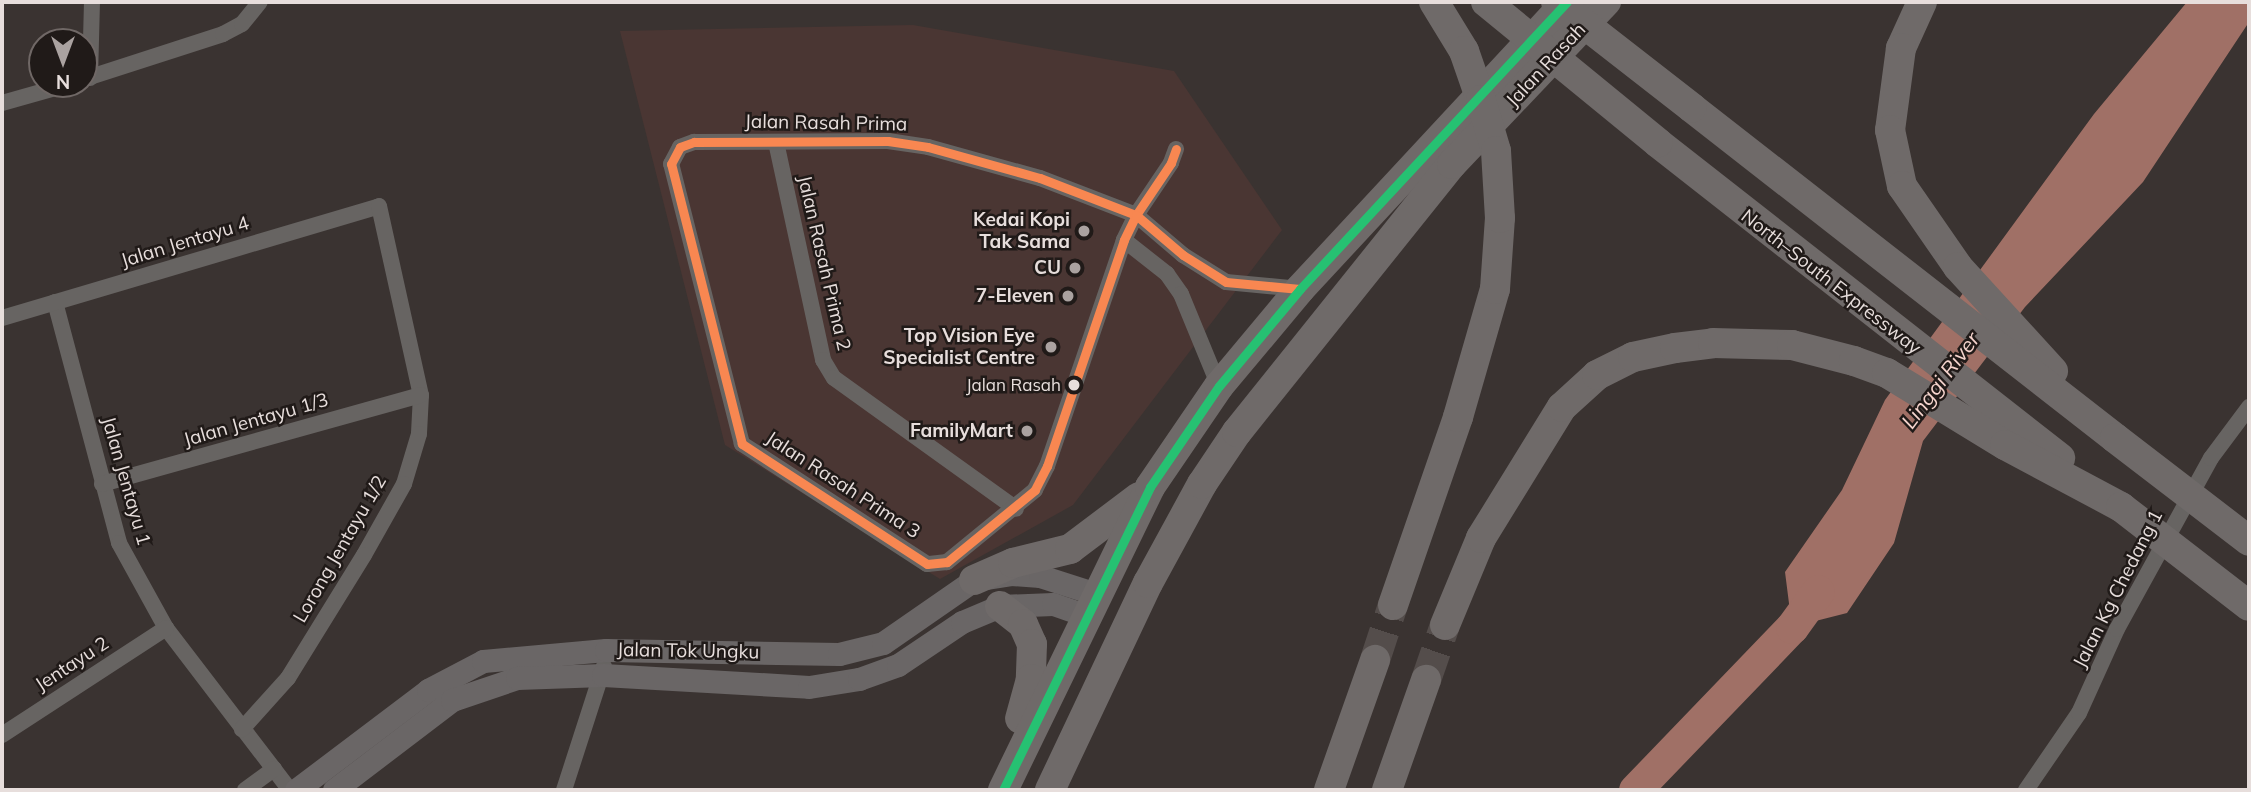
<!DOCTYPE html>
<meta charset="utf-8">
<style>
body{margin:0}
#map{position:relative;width:2251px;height:792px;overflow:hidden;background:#3a3331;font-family:Mulish,sans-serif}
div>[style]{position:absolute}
.built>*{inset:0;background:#4a3633}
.water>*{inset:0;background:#a07066}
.river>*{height:33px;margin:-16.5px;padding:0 16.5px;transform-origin:16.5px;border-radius:16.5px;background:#a07066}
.highway-tunnel>*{height:30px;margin-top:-15px;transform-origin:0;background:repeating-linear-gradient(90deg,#544d4b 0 30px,transparent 0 45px)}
.street>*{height:16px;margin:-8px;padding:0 8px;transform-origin:8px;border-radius:8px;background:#676462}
.secondary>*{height:23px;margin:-11.5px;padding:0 11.5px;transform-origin:11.5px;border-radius:11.5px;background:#6a6666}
.highway>*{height:30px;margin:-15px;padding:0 15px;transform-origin:15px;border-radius:15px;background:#6f6a69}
.highway-bridge>*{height:30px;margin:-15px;padding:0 15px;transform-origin:15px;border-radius:15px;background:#6f6a69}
.bus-1>*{height:9px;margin:-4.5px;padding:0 4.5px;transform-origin:4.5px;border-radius:4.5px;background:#f88751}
.bus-2>*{height:9px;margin:-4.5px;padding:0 4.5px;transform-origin:4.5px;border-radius:4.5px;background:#26c172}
.dots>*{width:19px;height:19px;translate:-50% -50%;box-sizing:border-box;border:4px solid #201a18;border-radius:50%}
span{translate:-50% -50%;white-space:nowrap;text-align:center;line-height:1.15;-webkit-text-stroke:5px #201a18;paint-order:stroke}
.bus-label{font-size:17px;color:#e7dedc}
.right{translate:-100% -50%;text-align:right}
.street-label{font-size:19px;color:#e7dedc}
.poi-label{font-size:19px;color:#e7dedc;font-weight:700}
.water-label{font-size:21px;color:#f5d4cd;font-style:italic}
.frame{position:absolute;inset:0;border:4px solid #e7dedc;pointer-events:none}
.north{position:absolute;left:28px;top:28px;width:70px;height:70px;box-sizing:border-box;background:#201a18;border:2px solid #706866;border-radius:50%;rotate:180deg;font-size:19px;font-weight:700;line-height:28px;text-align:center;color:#e7dedc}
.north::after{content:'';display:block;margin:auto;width:24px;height:32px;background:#aaa2a0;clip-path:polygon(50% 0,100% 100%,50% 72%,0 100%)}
</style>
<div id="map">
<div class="built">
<div style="clip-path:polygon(913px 25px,1174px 71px,1282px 230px,1073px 505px,940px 579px,725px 445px,620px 31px)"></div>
</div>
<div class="water">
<div style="clip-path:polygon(2187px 2px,2249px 2px,2249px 22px,2143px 182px,2025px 307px,1923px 441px,1894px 543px,1847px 613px,1792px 627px,1785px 572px,1842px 490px,1885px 400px,2094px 114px)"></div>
</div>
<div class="river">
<div style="left:1635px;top:790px;width:226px;rotate:-46.1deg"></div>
<div style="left:1792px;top:627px;width:44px;rotate:-54.2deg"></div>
</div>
<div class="highway-tunnel">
<div style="left:1375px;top:660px;width:58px;rotate:-71.9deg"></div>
<div style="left:1426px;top:680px;width:58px;rotate:-70.9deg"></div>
</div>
<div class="street">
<div style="left:90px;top:78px;width:76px;rotate:-88.5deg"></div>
<div style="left:84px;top:79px;width:146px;rotate:-17.9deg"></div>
<div style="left:223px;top:34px;width:21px;rotate:-28deg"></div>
<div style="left:242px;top:24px;width:28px;rotate:-51deg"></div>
<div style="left:2px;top:103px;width:70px;rotate:-15.8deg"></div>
<div style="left:776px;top:142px;width:223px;rotate:77.8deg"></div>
<div style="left:823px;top:360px;width:21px;rotate:59deg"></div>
<div style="left:834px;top:378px;width:224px;rotate:35.7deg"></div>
<div style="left:1176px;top:149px;width:15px;rotate:110deg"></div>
<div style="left:1171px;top:163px;width:63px;rotate:123.9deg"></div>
<div style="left:1136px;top:215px;width:28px;rotate:116deg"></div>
<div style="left:1124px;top:240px;width:239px;rotate:108.8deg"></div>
<div style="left:1047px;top:466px;width:27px;rotate:117deg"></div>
<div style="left:1035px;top:490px;width:114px;rotate:140.7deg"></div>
<div style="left:947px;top:562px;width:20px;rotate:174deg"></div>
<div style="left:927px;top:564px;width:221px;rotate:-147deg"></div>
<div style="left:742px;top:444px;width:289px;rotate:-104.2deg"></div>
<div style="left:671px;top:164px;width:19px;rotate:-62deg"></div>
<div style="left:680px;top:147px;width:15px;rotate:-20deg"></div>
<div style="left:694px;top:142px;width:194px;rotate:-0.3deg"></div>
<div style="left:888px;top:141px;width:40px;rotate:8.5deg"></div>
<div style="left:928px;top:147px;width:116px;rotate:15.5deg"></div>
<div style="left:1040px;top:178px;width:103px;rotate:21.1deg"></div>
<div style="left:1136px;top:215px;width:62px;rotate:40.4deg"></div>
<div style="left:1183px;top:255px;width:51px;rotate:32.1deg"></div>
<div style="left:1226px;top:282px;width:74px;rotate:5.4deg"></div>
<div style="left:1124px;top:240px;width:55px;rotate:38.3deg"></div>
<div style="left:1167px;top:274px;width:24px;rotate:55deg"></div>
<div style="left:1181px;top:294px;width:100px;rotate:67.6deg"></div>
<div style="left:55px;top:302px;width:249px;rotate:75.1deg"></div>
<div style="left:119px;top:543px;width:97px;rotate:61.1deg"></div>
<div style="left:166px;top:628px;width:204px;rotate:52.6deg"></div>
<div style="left:2px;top:318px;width:393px;rotate:-16.5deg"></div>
<div style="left:379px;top:206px;width:194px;rotate:77.5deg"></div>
<div style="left:421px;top:395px;width:39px;rotate:93deg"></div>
<div style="left:419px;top:434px;width:52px;rotate:106.7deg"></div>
<div style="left:404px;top:484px;width:81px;rotate:119.4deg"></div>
<div style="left:364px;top:555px;width:145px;rotate:121.7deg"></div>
<div style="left:288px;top:678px;width:69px;rotate:132deg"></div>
<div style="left:102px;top:484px;width:331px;rotate:-15.6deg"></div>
<div style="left:2px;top:735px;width:196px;rotate:-33.1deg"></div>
<div style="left:245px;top:790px;width:36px;rotate:-36deg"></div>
<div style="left:564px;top:790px;width:130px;rotate:-72.1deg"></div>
<div style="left:2026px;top:790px;width:93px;rotate:-55.5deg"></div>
<div style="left:2079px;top:713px;width:92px;rotate:-65.7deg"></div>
<div style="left:2117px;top:629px;width:195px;rotate:-61.2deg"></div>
<div style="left:2211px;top:458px;width:64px;rotate:-53.3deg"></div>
</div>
<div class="secondary">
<div style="left:296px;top:790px;width:166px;rotate:-37.1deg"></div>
<div style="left:428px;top:690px;width:62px;rotate:-27.8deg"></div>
<div style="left:483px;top:661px;width:123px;rotate:-5.1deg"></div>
<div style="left:606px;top:650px;width:233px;rotate:1deg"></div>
<div style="left:839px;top:654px;width:45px;rotate:-14deg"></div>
<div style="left:883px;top:643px;width:111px;rotate:-34.7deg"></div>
<div style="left:974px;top:580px;width:37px;rotate:-9deg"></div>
<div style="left:1011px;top:574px;width:29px;rotate:4deg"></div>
<div style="left:1040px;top:576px;width:59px;rotate:17.8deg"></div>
<div style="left:334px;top:790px;width:148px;rotate:-37.3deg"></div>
<div style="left:452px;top:700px;width:69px;rotate:-18.7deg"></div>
<div style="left:517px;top:678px;width:86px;rotate:-2deg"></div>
<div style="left:603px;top:675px;width:206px;rotate:3.3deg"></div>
<div style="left:809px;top:687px;width:51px;rotate:-9.1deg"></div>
<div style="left:859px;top:679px;width:41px;rotate:-19.7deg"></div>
<div style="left:898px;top:665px;width:77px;rotate:-33.9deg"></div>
<div style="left:962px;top:622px;width:41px;rotate:-22.8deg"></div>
<div style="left:1000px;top:606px;width:53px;rotate:-2.2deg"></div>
<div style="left:1053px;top:604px;width:34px;rotate:19deg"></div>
</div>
<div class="highway">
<div style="left:1922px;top:2px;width:51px;rotate:114.5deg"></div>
<div style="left:1901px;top:48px;width:83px;rotate:97.6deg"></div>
<div style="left:1890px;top:130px;width:57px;rotate:77.9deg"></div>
<div style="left:1902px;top:186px;width:98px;rotate:55.3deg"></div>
<div style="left:1958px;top:267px;width:141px;rotate:47.6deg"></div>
<div style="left:1692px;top:108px;width:536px;rotate:37.96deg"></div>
<div style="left:1658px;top:143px;width:511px;rotate:38.08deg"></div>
<div style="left:974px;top:580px;width:43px;rotate:-23.6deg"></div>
<div style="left:1013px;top:563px;width:59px;rotate:-13.8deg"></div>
<div style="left:1070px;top:549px;width:86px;rotate:-37deg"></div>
<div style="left:1393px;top:605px;width:199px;rotate:-70.9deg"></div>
<div style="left:1458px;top:417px;width:133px;rotate:-73.9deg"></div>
<div style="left:1495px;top:289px;width:71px;rotate:-86deg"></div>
<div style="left:1000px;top:606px;width:29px;rotate:38deg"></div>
<div style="left:1023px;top:624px;width:22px;rotate:66deg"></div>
<div style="left:1032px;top:644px;width:35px;rotate:92deg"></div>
<div style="left:1031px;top:679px;width:41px;rotate:105.4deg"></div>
<div style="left:1445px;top:625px;width:94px;rotate:-67.5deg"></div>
<div style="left:1481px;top:538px;width:154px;rotate:-58.3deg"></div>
<div style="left:1562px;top:407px;width:47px;rotate:-42.4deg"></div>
<div style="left:1597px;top:375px;width:40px;rotate:-26.6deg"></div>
<div style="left:1633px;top:357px;width:43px;rotate:-12.1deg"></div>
<div style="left:1675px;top:348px;width:38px;rotate:-7deg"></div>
<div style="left:1713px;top:343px;width:79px;rotate:1.5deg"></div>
<div style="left:1792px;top:345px;width:64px;rotate:14.5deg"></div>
<div style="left:1854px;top:361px;width:35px;rotate:20deg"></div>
<div style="left:1887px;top:373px;width:138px;rotate:31.4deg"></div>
<div style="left:2005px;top:445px;width:132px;rotate:28.1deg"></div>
<div style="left:1003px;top:790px;width:337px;rotate:-64.1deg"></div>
<div style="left:1150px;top:487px;width:122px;rotate:-55.7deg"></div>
<div style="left:1219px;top:386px;width:126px;rotate:-50.1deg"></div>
<div style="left:1300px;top:289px;width:392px;rotate:-47.1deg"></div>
<div style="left:1050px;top:790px;width:229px;rotate:-64.7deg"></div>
<div style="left:1148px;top:583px;width:113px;rotate:-61.4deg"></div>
<div style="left:1202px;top:484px;width:63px;rotate:-56.1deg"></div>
<div style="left:1237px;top:432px;width:344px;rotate:-51.3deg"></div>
<div style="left:1452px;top:164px;width:224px;rotate:-46.5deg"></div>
<div style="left:1329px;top:790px;width:138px;rotate:-70.5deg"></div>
<div style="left:1387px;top:790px;width:117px;rotate:-70.5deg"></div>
</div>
<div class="highway-bridge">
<div style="left:1434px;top:2px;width:57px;rotate:58.5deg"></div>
<div style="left:1464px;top:51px;width:52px;rotate:70.9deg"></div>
<div style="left:1481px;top:100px;width:53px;rotate:73.6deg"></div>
<div style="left:1496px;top:151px;width:67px;rotate:86.6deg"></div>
<div style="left:1486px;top:2px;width:222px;rotate:39.3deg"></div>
<div style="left:1556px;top:2px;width:172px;rotate:37.9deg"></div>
<div style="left:2115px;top:438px;width:169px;rotate:37.5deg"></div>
<div style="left:2121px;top:507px;width:162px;rotate:37.7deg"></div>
</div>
<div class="bus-1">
<div style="left:1176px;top:149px;width:15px;rotate:110deg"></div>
<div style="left:1171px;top:163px;width:63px;rotate:123.9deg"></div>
<div style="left:1136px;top:215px;width:28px;rotate:116deg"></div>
<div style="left:1124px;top:240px;width:239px;rotate:108.8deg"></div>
<div style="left:1047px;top:466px;width:27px;rotate:117deg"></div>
<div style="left:1035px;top:490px;width:114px;rotate:140.7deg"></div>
<div style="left:947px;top:562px;width:20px;rotate:174deg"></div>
<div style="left:927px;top:564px;width:221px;rotate:-147deg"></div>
<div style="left:742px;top:444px;width:289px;rotate:-104.2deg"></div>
<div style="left:671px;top:164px;width:19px;rotate:-62deg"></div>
<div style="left:680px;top:147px;width:15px;rotate:-20deg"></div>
<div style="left:694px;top:142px;width:194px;rotate:-0.3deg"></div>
<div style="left:888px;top:141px;width:40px;rotate:8.5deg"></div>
<div style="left:928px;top:147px;width:116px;rotate:15.5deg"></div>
<div style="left:1040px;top:178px;width:103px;rotate:21.1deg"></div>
<div style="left:1136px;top:215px;width:62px;rotate:40.4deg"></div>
<div style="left:1183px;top:255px;width:51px;rotate:32.1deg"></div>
<div style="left:1226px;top:282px;width:74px;rotate:5.4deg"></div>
</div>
<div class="bus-2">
<div style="left:1003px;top:790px;width:337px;rotate:-64.1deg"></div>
<div style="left:1150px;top:487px;width:122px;rotate:-55.7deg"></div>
<div style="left:1219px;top:386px;width:126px;rotate:-50.1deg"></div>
<div style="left:1300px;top:289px;width:392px;rotate:-47.1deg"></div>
</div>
<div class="dots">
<div style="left:1084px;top:231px;background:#aaa2a0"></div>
<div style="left:1075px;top:268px;background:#aaa2a0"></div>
<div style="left:1068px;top:296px;background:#aaa2a0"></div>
<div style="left:1051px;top:347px;background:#aaa2a0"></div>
<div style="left:1074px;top:385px;background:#e7dedc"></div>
<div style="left:1027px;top:431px;background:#aaa2a0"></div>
</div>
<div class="bus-label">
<span class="right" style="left:1061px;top:385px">Jalan Rasah</span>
</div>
<div class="street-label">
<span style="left:1546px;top:65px;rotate:-47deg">Jalan Rasah</span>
<span style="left:826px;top:123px;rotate:1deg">Jalan Rasah Prima</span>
<span style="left:185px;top:242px;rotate:-17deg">Jalan Jentayu 4</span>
<span style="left:824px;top:263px;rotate:77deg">Jalan Rasah Prima 2</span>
<span style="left:1831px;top:282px;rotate:38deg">North–South Expressway</span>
<span style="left:256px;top:420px;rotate:-16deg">Jalan Jentayu 1/3</span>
<span style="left:126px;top:481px;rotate:74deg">Jalan Jentayu 1</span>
<span style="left:843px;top:485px;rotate:33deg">Jalan Rasah Prima 3</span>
<span style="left:340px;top:549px;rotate:-60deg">Lorong Jentayu 1/2</span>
<span style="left:2118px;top:589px;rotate:-63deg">Jalan Kg Chedang 1</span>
<span style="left:688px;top:651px;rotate:1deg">Jalan Tok Ungku</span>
<span style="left:72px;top:664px;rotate:-33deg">Jentayu 2</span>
</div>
<div class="poi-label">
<span class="right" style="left:1070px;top:231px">Kedai Kopi<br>Tak Sama</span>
<span class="right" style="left:1061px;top:268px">CU</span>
<span class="right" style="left:1054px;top:296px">7-Eleven</span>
<span class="right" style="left:1035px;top:347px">Top Vision Eye<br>Specialist Centre</span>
<span class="right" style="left:1013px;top:431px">FamilyMart</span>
</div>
<div class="water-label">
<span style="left:1940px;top:380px;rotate:-53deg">Linggi River</span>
</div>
<div class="frame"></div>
<div class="north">N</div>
</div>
